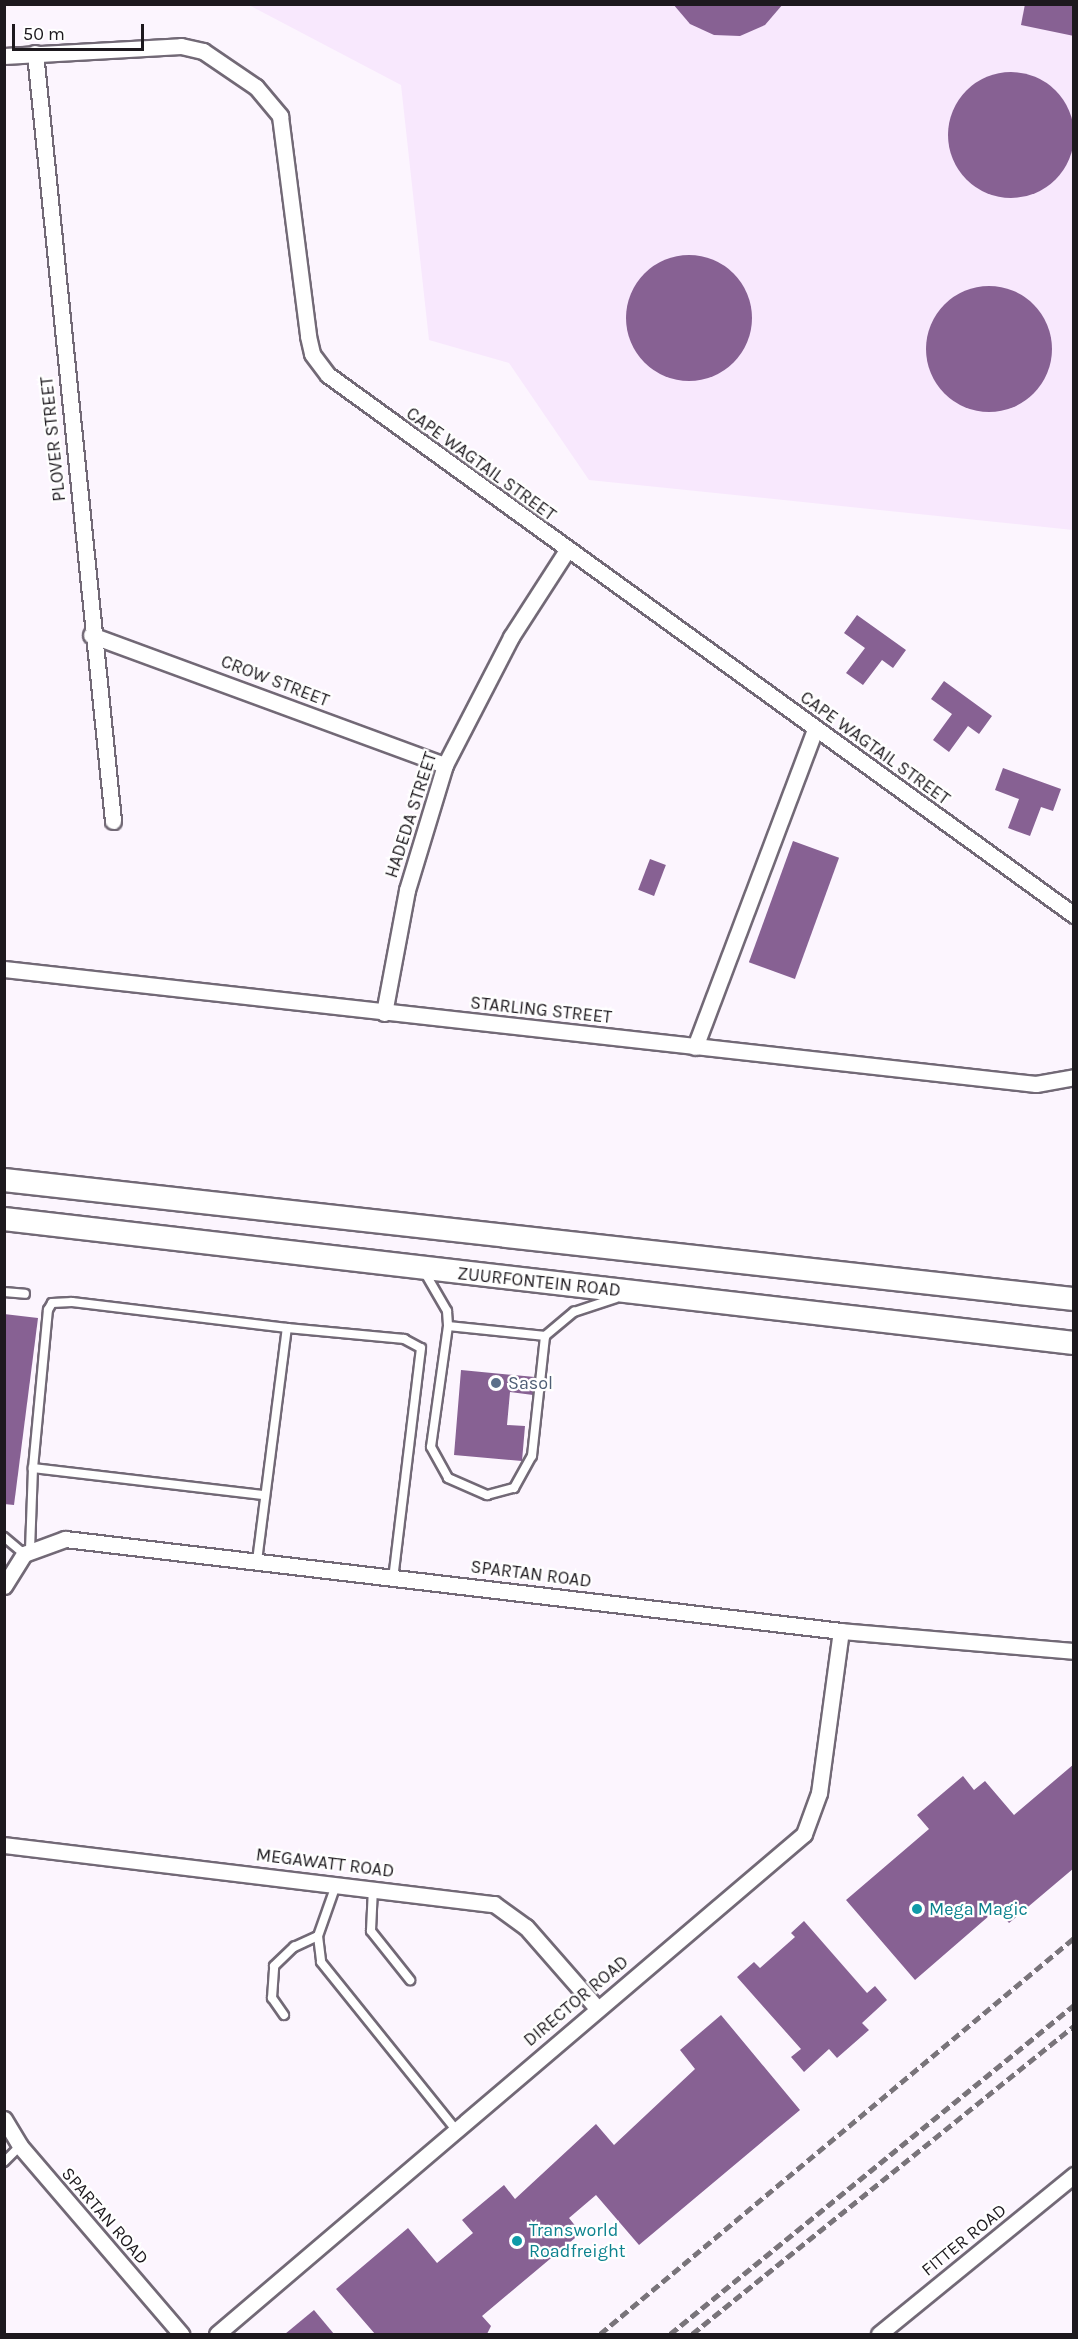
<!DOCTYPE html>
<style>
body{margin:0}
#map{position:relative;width:1078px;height:2339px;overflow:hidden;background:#fcf5fe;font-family:Karla,sans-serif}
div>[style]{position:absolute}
.built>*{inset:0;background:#f8e8fd}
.building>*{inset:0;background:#876193;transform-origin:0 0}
.round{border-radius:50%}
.roads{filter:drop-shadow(2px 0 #726976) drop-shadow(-2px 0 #726976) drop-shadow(0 2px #726976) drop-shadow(0 -2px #726976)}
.service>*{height:8px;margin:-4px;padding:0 4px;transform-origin:4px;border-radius:4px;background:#fff}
.minor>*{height:15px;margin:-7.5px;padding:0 7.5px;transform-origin:7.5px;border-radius:7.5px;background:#fff}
.primary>*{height:22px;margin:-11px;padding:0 11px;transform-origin:11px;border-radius:11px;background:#fff}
.rail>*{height:4.5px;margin-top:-2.25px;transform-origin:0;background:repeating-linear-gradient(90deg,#79747a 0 9px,transparent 0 13.5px)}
.dots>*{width:16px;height:16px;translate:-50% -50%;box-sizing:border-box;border:3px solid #fff;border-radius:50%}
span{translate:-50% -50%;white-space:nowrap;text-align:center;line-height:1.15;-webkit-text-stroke:4.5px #fff;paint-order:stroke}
.street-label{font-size:18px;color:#1d191e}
.service-label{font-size:18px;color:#4e5e75}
.left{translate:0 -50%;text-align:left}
.culture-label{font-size:18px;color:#0d838f}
.frame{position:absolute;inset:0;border:6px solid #1d191e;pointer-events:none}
.scale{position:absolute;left:12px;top:24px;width:132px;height:27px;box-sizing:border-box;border:3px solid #1d191e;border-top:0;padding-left:8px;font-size:18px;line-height:21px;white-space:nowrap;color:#1d191e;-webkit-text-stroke:4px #fff;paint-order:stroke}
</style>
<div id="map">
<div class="built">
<div style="clip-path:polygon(249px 5px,1073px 5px,1073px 530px,589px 480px,509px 363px,429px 340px,401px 85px)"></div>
</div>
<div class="building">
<div style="clip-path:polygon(673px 4px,783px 4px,765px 25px,740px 36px,714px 35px,690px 24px)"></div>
<div style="clip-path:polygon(1025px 4px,1074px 4px,1074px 36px,1021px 25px)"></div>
<div class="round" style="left:948px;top:72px;width:126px;height:126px"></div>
<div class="round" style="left:626px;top:255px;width:126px;height:126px"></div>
<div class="round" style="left:926px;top:286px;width:126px;height:126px"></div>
<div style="clip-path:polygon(857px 615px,906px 650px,893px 668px,882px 660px,863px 685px,846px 673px,865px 648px,844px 633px)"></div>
<div style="clip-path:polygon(944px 681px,992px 716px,979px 734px,968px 726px,949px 752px,933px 740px,952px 714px,931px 699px)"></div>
<div style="clip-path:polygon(1003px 768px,1061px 789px,1053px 811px,1041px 807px,1030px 836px,1008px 828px,1019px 799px,995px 790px)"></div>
<div style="left:793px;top:841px;width:49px;height:129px;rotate:20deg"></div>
<div style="left:650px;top:859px;width:17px;height:33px;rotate:21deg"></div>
<div style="clip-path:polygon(4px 1314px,38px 1318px,14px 1505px,4px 1504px)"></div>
<div style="clip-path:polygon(461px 1370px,535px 1377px,533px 1395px,510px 1392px,507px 1425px,525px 1426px,522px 1461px,454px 1455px)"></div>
<div style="clip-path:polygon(1074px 1764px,1074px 1868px,1009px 1923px,997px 1909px,915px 1980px,846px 1900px,929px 1829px,917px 1815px,963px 1776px,974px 1790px,985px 1781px,1014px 1815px)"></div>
<div style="clip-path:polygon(804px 1921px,867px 1993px,875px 1986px,887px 2000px,862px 2023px,869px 2030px,837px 2058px,829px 2049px,804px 2072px,791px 2057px,801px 2049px,737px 1977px,754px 1962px,760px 1968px,795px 1937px,791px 1933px)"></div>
<div style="clip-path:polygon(721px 2015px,800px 2110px,639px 2245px,596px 2195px,569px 2218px,581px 2233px,482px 2316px,491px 2326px,487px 2334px,375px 2334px,336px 2289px,408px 2228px,437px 2263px,473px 2233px,462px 2220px,504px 2185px,515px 2199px,596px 2124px,614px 2145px,695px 2069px,680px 2050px)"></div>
<div style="clip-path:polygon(314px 2310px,334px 2334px,285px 2334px)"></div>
</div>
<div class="roads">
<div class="service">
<div style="left:425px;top:1273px;width:44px;rotate:59.9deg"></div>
<div style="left:447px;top:1311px;width:15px;rotate:86deg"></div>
<div style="left:448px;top:1326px;width:122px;rotate:98deg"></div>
<div style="left:431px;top:1447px;width:35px;rotate:61deg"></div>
<div style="left:448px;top:1478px;width:43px;rotate:23.6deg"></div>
<div style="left:487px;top:1495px;width:28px;rotate:-15deg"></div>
<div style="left:514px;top:1488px;width:37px;rotate:-61deg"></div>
<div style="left:532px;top:1456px;width:121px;rotate:-83.8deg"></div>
<div style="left:545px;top:1336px;width:38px;rotate:-40deg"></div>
<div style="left:574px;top:1312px;width:44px;rotate:-18.4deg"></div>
<div style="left:4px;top:1292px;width:21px;rotate:5deg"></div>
<div style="left:448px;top:1326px;width:98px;rotate:5.9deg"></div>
<div style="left:263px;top:1495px;width:232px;rotate:-173.3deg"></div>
<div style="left:33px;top:1468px;width:159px;rotate:-84.6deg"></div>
<div style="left:48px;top:1310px;width:8px;rotate:-60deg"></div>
<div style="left:52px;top:1303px;width:20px;rotate:-3deg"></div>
<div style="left:72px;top:1302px;width:217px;rotate:6.9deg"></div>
<div style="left:4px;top:1537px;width:26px;rotate:40deg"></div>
<div style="left:30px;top:1550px;width:82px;rotate:-87.9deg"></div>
<div style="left:257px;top:1561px;width:235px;rotate:-82.7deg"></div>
<div style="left:287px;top:1328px;width:118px;rotate:5.4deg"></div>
<div style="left:404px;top:1339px;width:19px;rotate:28deg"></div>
<div style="left:421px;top:1348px;width:232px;rotate:96.9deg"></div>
<div style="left:336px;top:1885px;width:54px;rotate:109.4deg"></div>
<div style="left:318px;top:1936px;width:26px;rotate:83deg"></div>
<div style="left:321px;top:1962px;width:216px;rotate:51.2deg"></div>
<div style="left:373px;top:1888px;width:43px;rotate:92.7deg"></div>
<div style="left:371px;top:1931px;width:63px;rotate:51.5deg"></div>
<div style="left:284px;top:2015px;width:21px;rotate:-125deg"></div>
<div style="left:272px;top:1998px;width:32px;rotate:-86deg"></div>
<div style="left:274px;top:1966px;width:28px;rotate:-44deg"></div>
<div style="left:294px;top:1947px;width:26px;rotate:-25deg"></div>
<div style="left:4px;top:2162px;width:23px;rotate:-45deg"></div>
</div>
<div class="minor">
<div style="left:35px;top:53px;width:772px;rotate:84.2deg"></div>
<div style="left:4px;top:56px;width:177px;rotate:-3.2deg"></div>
<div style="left:181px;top:46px;width:23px;rotate:13deg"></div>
<div style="left:203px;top:51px;width:64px;rotate:34.2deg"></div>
<div style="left:256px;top:87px;width:38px;rotate:50deg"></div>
<div style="left:280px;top:116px;width:222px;rotate:82.7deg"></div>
<div style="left:308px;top:336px;width:18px;rotate:77deg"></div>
<div style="left:312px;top:354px;width:26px;rotate:53deg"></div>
<div style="left:328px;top:375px;width:921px;rotate:35.9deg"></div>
<div style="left:91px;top:635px;width:377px;rotate:20.2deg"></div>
<div style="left:4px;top:969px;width:1038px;rotate:6.36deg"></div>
<div style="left:1036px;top:1084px;width:39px;rotate:-10deg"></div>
<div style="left:384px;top:1013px;width:125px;rotate:-79.4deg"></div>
<div style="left:407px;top:890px;width:131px;rotate:-73.1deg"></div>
<div style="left:445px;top:765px;width:144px;rotate:-62.7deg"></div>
<div style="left:511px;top:637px;width:103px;rotate:-57.2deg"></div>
<div style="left:695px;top:1047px;width:339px;rotate:-69.3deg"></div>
<div style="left:4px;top:1586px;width:38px;rotate:-58deg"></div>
<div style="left:24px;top:1554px;width:44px;rotate:-20.1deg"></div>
<div style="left:65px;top:1539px;width:781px;rotate:6.76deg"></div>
<div style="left:841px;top:1631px;width:234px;rotate:4.9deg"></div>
<div style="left:4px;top:1845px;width:494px;rotate:6.9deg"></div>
<div style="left:494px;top:1904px;width:39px;rotate:36deg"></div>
<div style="left:526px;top:1927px;width:108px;rotate:48.8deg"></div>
<div style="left:4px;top:2119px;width:31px;rotate:59deg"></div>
<div style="left:20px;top:2146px;width:248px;rotate:49.4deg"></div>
<div style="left:217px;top:2334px;width:771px;rotate:-40.42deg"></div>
<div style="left:804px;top:1834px;width:44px;rotate:-69.9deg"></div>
<div style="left:819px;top:1793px;width:163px;rotate:-82.3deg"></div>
<div style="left:879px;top:2334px;width:252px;rotate:-39.2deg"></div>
</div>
<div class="primary">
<div style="left:4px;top:1180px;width:1077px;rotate:6.35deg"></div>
<div style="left:4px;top:1219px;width:1077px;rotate:6.61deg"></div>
</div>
</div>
<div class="rail">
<div style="left:600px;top:2334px;width:618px;rotate:-39.88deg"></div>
<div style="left:670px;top:2334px;width:521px;rotate:-39.16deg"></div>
<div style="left:692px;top:2334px;width:491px;rotate:-38.9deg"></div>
</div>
<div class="dots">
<div style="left:496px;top:1383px;background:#5c6f8a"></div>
<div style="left:917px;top:1909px;background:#0f9aa8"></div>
<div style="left:517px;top:2241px;background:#0f9aa8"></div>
</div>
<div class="street-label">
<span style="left:53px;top:439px;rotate:-96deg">PLOVER STREET</span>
<span style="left:481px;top:464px;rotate:36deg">CAPE WAGTAIL STREET</span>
<span style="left:275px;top:681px;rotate:21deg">CROW STREET</span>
<span style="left:875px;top:748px;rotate:36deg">CAPE WAGTAIL STREET</span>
<span style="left:411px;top:815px;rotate:-72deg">HADEDA STREET</span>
<span style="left:541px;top:1010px;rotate:6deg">STARLING STREET</span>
<span style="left:539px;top:1282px;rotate:6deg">ZUURFONTEIN ROAD</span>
<span style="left:531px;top:1574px;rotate:7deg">SPARTAN ROAD</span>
<span style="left:325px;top:1863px;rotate:7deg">MEGAWATT ROAD</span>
<span style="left:576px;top:2001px;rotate:-40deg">DIRECTOR ROAD</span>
<span style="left:105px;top:2216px;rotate:49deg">SPARTAN ROAD</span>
<span style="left:964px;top:2240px;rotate:-39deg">FITTER ROAD</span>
</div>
<div class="service-label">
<span class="left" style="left:508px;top:1383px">Sasol</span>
</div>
<div class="culture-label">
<span class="left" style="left:929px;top:1909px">Mega Magic</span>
<span class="left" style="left:529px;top:2241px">Transworld<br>Roadfreight</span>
</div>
<div class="frame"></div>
<div class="scale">50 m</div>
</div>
